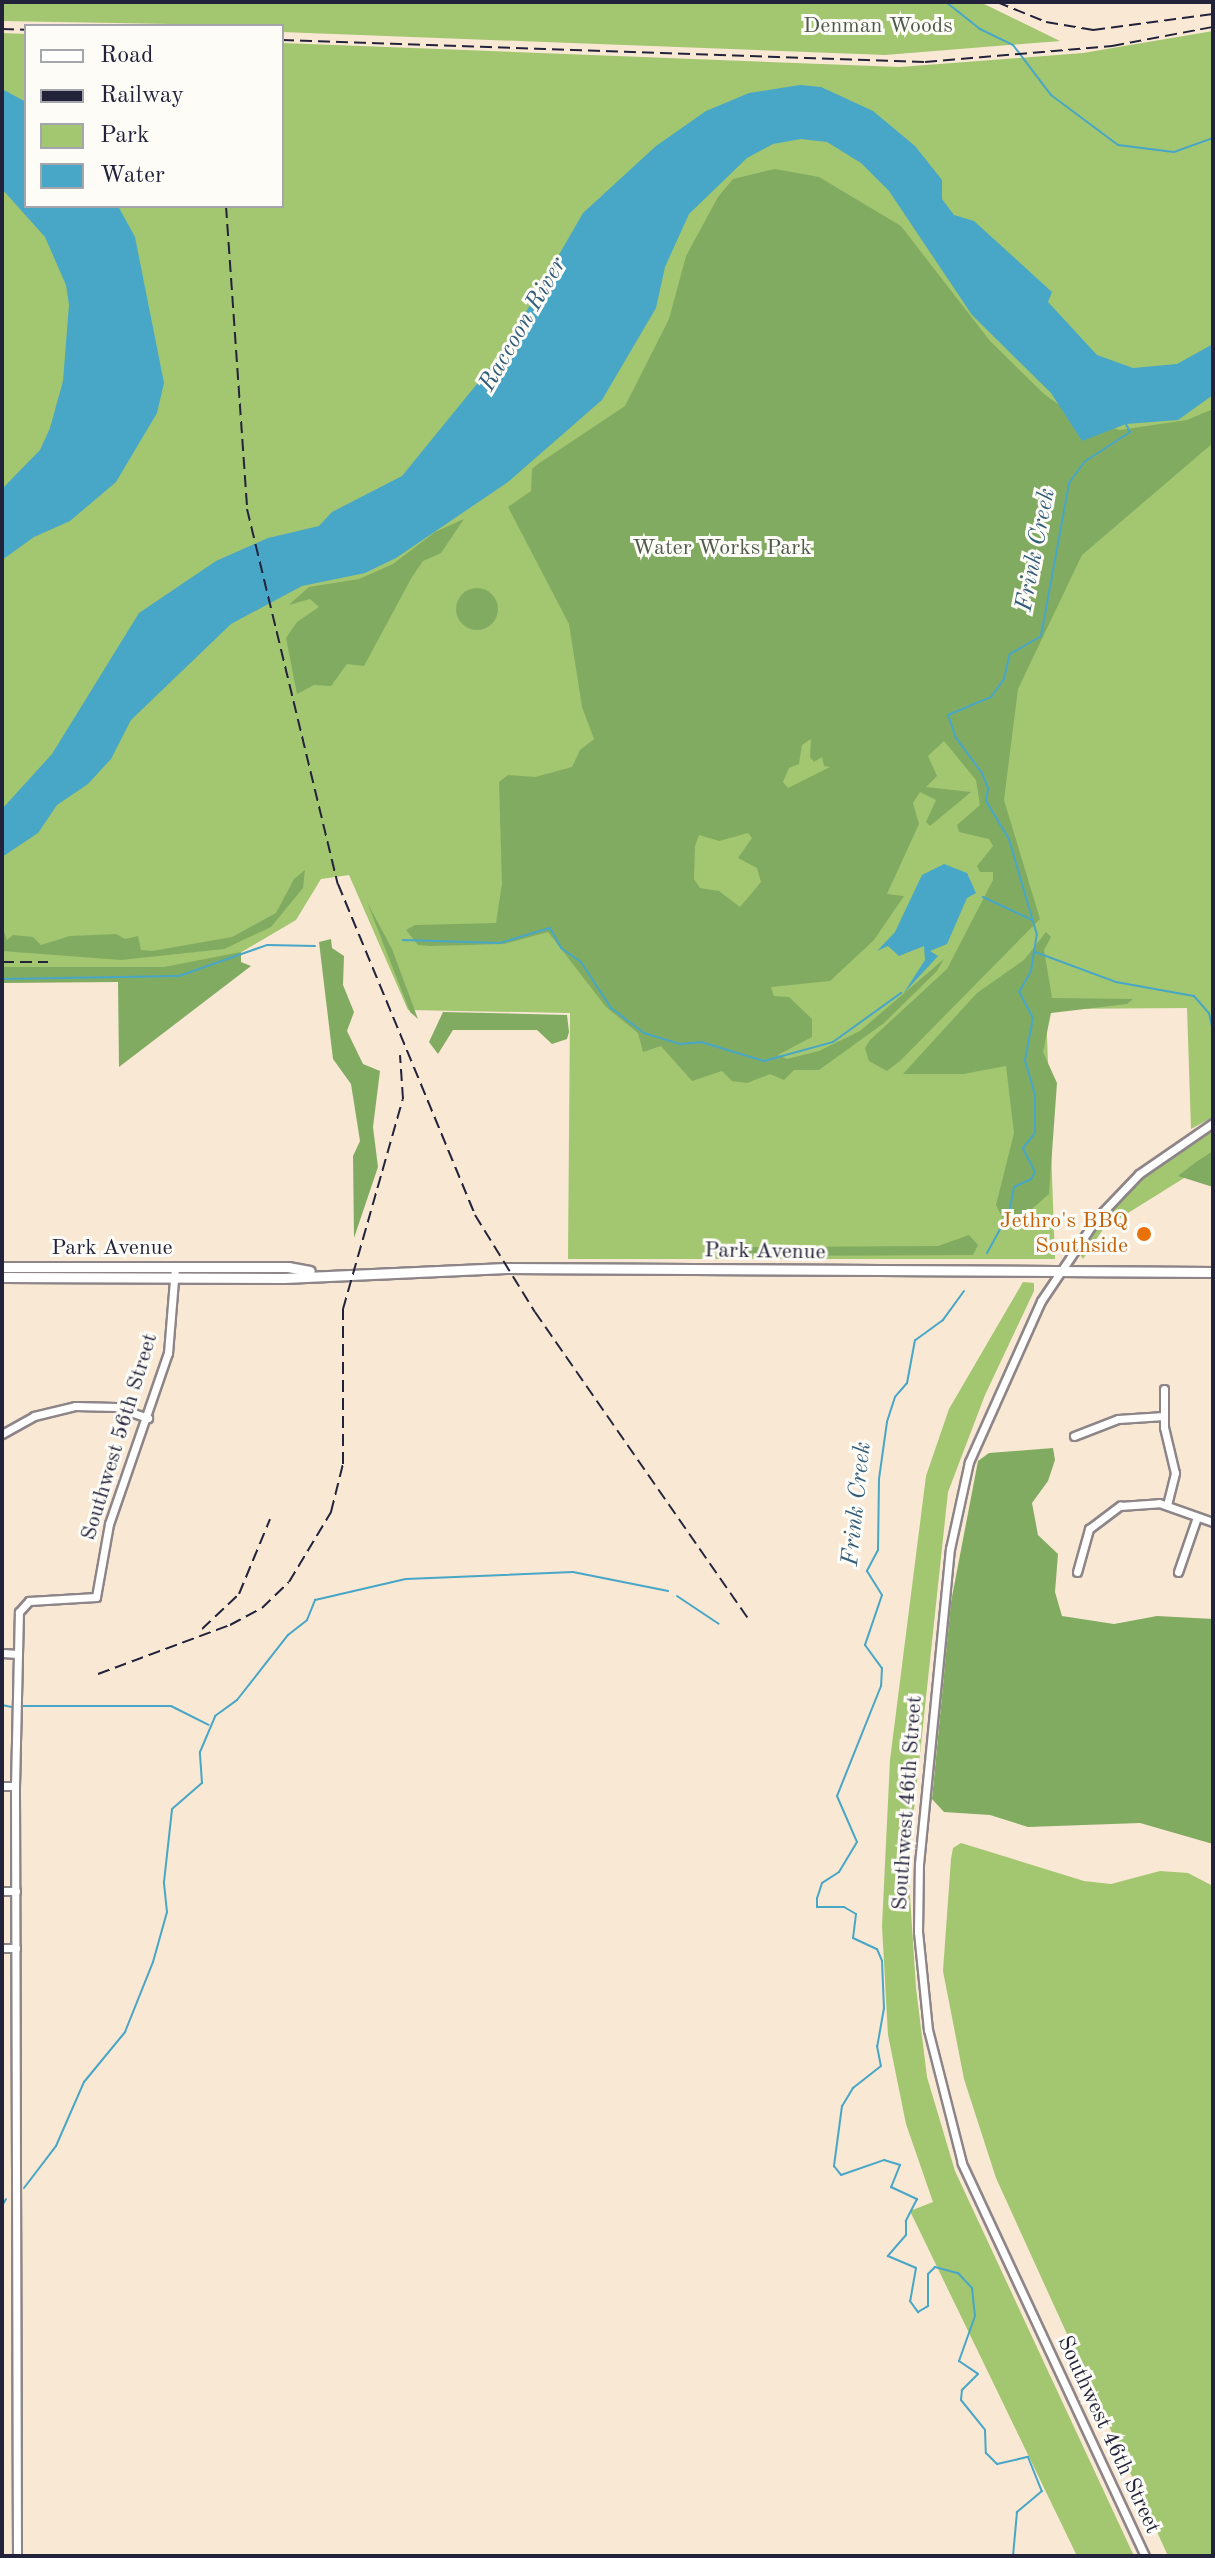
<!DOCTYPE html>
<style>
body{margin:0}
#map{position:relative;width:1215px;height:2558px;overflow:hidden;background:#f8e8d4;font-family:"Old Standard TT",serif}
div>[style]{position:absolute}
.green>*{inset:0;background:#a3c670}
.forest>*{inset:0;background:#82ab62}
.round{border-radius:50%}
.water>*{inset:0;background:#48a6c7}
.stream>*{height:2px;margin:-1px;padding:0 1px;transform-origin:1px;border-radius:1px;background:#48a6c7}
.roads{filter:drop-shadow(2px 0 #8d8588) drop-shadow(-2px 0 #8d8588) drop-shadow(0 2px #8d8588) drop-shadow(0 -2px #8d8588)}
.minor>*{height:7px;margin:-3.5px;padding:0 3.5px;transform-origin:3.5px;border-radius:3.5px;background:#fff}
.major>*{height:9px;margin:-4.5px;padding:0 4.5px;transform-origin:4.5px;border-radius:4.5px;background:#fff}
.rail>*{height:2px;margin-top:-1px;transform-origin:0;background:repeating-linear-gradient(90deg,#22223b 0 12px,transparent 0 18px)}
.dots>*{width:22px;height:22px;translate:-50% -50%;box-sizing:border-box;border:4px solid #fdfcf7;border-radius:50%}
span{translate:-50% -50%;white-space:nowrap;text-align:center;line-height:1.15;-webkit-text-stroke:6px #fdfcf7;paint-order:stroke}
.park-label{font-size:22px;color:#4f5b4e}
.food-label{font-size:22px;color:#c56008}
.right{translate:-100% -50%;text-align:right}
.street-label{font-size:22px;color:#22223b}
.water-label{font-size:24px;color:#335d7a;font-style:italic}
.frame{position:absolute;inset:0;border:4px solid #22223b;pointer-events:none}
.legend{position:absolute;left:24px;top:24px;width:260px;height:184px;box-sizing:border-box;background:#fdfcf7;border:2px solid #a5a5ac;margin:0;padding:10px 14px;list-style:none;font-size:24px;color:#22223b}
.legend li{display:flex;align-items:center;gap:16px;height:40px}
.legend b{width:40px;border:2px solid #a5a5ac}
</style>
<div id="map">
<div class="green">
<div style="clip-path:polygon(2px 2px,980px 2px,1060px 41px,885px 55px,545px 42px,282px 32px,282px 26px,2px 21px)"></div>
<div style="clip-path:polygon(1213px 31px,1213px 1117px,1191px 1129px,1187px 1008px,1046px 1009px,1055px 1259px,568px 1259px,570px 1013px,408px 1010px,349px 875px,321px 879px,296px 920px,223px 963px,191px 968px,2px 969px,2px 33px,26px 34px,26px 206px,282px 206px,282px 43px,900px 67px,1083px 53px)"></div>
<div style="clip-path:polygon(1213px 1129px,1213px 1160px,1104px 1228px,1083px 1259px,1079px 1253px,1101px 1219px,1141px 1178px)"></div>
<div style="clip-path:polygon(1023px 1282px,1034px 1283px,1034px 1291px,985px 1395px,948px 1492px,908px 1866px,916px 1988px,927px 2077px,955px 2171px,1134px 2556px,1077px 2556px,910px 2211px,933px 2202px,906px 2124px,888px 2035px,882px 1926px,890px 1760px,926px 1476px,949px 1409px)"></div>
<div style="clip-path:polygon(961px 1843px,1084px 1881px,1111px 1884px,1160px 1871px,1188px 1873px,1213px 1886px,1213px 2556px,1168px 2556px,996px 2178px,964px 2079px,943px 1971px,951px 1859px,953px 1848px)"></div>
</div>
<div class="forest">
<div style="clip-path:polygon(evenodd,775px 169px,819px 177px,901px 226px,990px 341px,1044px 394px,1076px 417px,1120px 430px,1187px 420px,1213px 409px,1213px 443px,1082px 555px,1018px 689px,1004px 800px,1040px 919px,901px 1060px,887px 1071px,869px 1061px,865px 1048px,870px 1040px,947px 969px,993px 880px,993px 872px,980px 872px,977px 866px,993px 846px,989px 839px,959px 832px,957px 825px,980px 805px,976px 780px,944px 741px,928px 756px,937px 776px,926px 787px,971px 792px,930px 826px,926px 822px,936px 800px,920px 792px,913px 803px,919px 824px,887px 894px,904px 896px,874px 940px,830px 981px,771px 987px,774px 996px,789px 997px,812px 1019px,812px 1037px,778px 1055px,787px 1059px,819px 1051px,860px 1031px,944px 959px,937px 971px,884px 1023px,819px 1070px,794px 1070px,784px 1080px,770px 1074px,747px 1083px,732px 1081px,722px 1071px,692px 1081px,661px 1046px,643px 1052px,638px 1033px,606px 1007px,548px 932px,504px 944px,431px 946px,418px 945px,406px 930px,415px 925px,496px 923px,502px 884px,499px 782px,508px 775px,535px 777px,572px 767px,580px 750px,594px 739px,582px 707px,569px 624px,508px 507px,531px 491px,532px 469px,538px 464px,625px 406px,669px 319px,686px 256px,718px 197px,733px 179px,775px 169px,811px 739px,810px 757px,814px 762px,822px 757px,824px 766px,830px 767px,788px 788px,783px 782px,789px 768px,799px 764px,802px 745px,811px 739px,775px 169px,748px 833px,752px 838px,738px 858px,757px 868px,761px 882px,740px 907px,719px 891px,700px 888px,694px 879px,695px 846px,699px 835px,719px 841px,748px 833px)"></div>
<div style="clip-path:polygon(464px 519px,441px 553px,423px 561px,412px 577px,364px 666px,347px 664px,331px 686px,314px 685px,297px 694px,286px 638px,297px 622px,319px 607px,310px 599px,289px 605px,292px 602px,309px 587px,359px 579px,393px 564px,435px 532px)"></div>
<div class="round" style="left:456px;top:588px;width:42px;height:42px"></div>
<div style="clip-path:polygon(305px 870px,303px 888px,271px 927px,224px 949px,121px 960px,2px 951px,2px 926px,7px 940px,13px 935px,33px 937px,41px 945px,70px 936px,116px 934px,125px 939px,138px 936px,141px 950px,152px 951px,232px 937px,276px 913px,294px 879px)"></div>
<div style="clip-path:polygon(367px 902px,392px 949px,418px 1019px,410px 1012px)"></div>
<div style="clip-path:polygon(1046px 932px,1051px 937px,1044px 950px,1052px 998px,1133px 999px,1127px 1004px,1051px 1013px,1043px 1052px,1057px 1083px,1049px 1194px,1015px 1224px,1003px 1219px,996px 1205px,1014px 1133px,1006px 1066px,963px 1074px,903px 1074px,977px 993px,1024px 960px)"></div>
<div style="clip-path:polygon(331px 939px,332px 948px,344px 956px,343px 985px,354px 1012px,347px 1031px,363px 1064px,380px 1071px,373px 1127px,378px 1167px,354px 1238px,353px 1156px,360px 1141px,351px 1084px,333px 1059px,319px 942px)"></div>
<div style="clip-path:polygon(241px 952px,241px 962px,251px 966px,119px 1067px,118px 982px,2px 983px,2px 967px,164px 967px)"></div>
<div style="clip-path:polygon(443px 1012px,567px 1015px,569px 1032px,567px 1039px,552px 1044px,537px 1030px,453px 1030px,438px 1054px,429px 1042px)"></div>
<div style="clip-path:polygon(1213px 1151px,1213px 1187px,1178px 1176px,1196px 1162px)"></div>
<div style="clip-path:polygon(969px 1235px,978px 1245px,973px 1255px,748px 1256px,742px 1247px,938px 1246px)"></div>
<div style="clip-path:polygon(1053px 1448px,1055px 1460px,1048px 1481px,1032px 1503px,1038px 1535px,1058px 1554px,1055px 1592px,1062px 1616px,1114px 1624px,1157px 1616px,1213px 1619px,1213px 1844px,1140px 1823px,1028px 1827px,990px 1815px,944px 1812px,932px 1799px,951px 1602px,978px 1461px,989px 1453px)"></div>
</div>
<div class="water">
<div style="clip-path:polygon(800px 85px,821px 87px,873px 111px,915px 146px,942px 180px,942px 199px,954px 215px,974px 221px,1052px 292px,1048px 302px,1097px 355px,1133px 368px,1177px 364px,1213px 344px,1213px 395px,1178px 420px,1126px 424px,1082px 441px,1051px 393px,972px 315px,889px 191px,861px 163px,827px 142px,801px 139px,773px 144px,747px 158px,689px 214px,665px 267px,656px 308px,602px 400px,508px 482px,396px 558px,365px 573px,302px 586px,231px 624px,131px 720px,111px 759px,88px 784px,57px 805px,38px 833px,2px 857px,2px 809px,52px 754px,139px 613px,216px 561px,268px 538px,319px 526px,332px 512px,402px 476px,503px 352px,583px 213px,656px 146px,706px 111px,749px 93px)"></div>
<div style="clip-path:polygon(2px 89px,26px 102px,26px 206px,118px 206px,135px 237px,164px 383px,157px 413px,116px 482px,70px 521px,34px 537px,2px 560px,2px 489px,40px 450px,50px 428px,63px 381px,69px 305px,66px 285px,45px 237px,2px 189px)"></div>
<div style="clip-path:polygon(944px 864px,967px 873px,976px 893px,967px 898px,947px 944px,930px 951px,938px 956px,903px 994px,925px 960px,924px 946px,899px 956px,888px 946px,877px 951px,895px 932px,922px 875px)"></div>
</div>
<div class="stream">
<div style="left:946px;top:2px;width:43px;rotate:38.5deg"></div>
<div style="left:980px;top:29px;width:37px;rotate:26deg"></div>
<div style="left:1013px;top:45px;width:63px;rotate:52.8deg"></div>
<div style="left:1051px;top:95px;width:84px;rotate:36.7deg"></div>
<div style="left:1118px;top:145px;width:56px;rotate:7.1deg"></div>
<div style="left:1174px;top:152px;width:41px;rotate:-19.7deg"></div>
<div style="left:983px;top:897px;width:54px;rotate:25.1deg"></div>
<div style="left:403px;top:940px;width:97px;rotate:1.8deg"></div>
<div style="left:500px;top:943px;width:52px;rotate:-16.7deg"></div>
<div style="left:550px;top:928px;width:23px;rotate:61deg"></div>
<div style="left:561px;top:948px;width:24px;rotate:35deg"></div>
<div style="left:581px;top:962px;width:55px;rotate:56.9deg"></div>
<div style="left:611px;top:1008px;width:41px;rotate:37.1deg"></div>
<div style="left:644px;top:1033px;width:38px;rotate:17deg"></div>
<div style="left:680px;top:1044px;width:21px;rotate:-5deg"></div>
<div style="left:701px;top:1042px;width:66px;rotate:16.8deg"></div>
<div style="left:764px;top:1061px;width:72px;rotate:-15.4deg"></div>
<div style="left:833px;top:1042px;width:84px;rotate:-35.8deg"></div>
<div style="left:1035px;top:952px;width:86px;rotate:20.3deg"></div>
<div style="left:1116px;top:982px;width:79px;rotate:10.2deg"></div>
<div style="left:1194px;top:996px;width:23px;rotate:49deg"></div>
<div style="left:1209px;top:1013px;width:17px;rotate:77deg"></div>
<div style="left:2px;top:979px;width:177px;rotate:-1deg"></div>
<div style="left:179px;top:976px;width:93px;rotate:-19.4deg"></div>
<div style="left:267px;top:945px;width:48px;rotate:1.2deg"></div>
<div style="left:987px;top:1253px;width:46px;rotate:-61.2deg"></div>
<div style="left:1009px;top:1213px;width:26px;rotate:-79deg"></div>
<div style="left:1014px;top:1187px;width:19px;rotate:-25deg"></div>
<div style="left:1031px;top:1179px;width:8px;rotate:-60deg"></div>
<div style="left:1035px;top:1172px;width:27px;rotate:-117deg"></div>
<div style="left:1023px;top:1148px;width:19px;rotate:-51deg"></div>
<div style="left:1035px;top:1133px;width:38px;rotate:-90deg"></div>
<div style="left:1035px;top:1095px;width:36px;rotate:-106deg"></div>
<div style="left:1025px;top:1060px;width:43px;rotate:-79.2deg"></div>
<div style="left:1033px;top:1018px;width:30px;rotate:-118deg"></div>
<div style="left:1019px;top:992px;width:24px;rotate:-60deg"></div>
<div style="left:1031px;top:971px;width:36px;rotate:-81deg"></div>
<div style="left:1037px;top:935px;width:100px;rotate:-106.3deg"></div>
<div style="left:1009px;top:839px;width:44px;rotate:-121.2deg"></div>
<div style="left:986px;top:801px;width:13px;rotate:-81deg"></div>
<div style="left:988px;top:788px;width:16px;rotate:-112deg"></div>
<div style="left:982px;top:773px;width:44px;rotate:-126.6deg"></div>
<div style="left:956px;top:738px;width:24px;rotate:-109deg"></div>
<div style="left:948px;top:715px;width:47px;rotate:-22.7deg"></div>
<div style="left:991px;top:697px;width:22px;rotate:-54deg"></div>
<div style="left:1004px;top:679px;width:26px;rotate:-77deg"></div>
<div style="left:1010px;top:654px;width:36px;rotate:-30deg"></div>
<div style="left:1041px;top:636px;width:156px;rotate:-79.6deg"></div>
<div style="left:1069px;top:483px;width:26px;rotate:-54deg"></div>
<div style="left:1084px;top:462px;width:55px;rotate:-33.1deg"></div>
<div style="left:1130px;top:432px;width:9px;rotate:-117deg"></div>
<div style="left:964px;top:1291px;width:36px;rotate:126deg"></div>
<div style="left:943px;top:1320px;width:34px;rotate:144deg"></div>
<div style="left:915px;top:1340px;width:44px;rotate:100.5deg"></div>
<div style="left:907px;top:1383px;width:18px;rotate:131deg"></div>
<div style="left:895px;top:1397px;width:26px;rotate:108deg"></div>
<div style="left:887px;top:1422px;width:58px;rotate:98deg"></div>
<div style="left:879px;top:1479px;width:71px;rotate:90.8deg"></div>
<div style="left:878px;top:1550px;width:24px;rotate:118deg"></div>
<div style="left:867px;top:1571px;width:28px;rotate:58deg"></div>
<div style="left:882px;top:1595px;width:53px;rotate:108.8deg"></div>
<div style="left:865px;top:1645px;width:29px;rotate:54deg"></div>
<div style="left:882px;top:1668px;width:18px;rotate:93deg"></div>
<div style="left:881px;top:1686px;width:118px;rotate:111.8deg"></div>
<div style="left:837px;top:1796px;width:50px;rotate:66.5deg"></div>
<div style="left:857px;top:1842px;width:35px;rotate:121deg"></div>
<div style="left:839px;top:1872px;width:20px;rotate:147deg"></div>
<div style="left:822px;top:1883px;width:16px;rotate:108deg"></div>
<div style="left:817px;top:1898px;width:9px;rotate:90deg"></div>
<div style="left:817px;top:1907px;width:27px"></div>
<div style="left:844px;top:1907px;width:14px;rotate:30deg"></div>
<div style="left:856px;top:1914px;width:24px;rotate:97deg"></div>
<div style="left:853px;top:1938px;width:26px;rotate:25deg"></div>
<div style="left:877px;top:1949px;width:13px;rotate:67deg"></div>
<div style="left:882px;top:1961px;width:47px;rotate:87.6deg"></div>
<div style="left:884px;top:2008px;width:39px;rotate:100deg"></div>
<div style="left:877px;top:2046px;width:20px;rotate:79deg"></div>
<div style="left:881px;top:2066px;width:36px;rotate:142deg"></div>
<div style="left:853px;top:2088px;width:21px;rotate:121deg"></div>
<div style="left:842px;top:2106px;width:61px;rotate:97.6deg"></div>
<div style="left:834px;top:2166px;width:11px;rotate:52deg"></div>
<div style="left:841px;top:2175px;width:46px;rotate:-19.2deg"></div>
<div style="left:884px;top:2160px;width:17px;rotate:17deg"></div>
<div style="left:900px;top:2165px;width:24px;rotate:112deg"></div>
<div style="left:891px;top:2187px;width:29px;rotate:25deg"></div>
<div style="left:917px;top:2199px;width:25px;rotate:117deg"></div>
<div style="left:906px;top:2221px;width:14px;rotate:90deg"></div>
<div style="left:906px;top:2235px;width:28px;rotate:131deg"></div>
<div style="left:888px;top:2256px;width:30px;rotate:23deg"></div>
<div style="left:916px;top:2268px;width:34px;rotate:100deg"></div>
<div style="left:910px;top:2301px;width:14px;rotate:54deg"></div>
<div style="left:918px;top:2312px;width:12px;rotate:-31deg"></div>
<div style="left:928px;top:2306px;width:32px;rotate:-90deg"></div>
<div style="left:928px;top:2274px;width:10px;rotate:-45deg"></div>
<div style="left:935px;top:2267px;width:24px;rotate:15deg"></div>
<div style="left:958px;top:2273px;width:21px;rotate:47deg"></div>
<div style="left:972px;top:2288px;width:28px;rotate:84deg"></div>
<div style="left:975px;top:2316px;width:48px;rotate:109.6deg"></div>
<div style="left:959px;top:2361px;width:23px;rotate:34deg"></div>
<div style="left:978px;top:2374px;width:23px;rotate:135deg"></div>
<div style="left:962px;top:2390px;width:10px;rotate:96deg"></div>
<div style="left:961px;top:2400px;width:38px;rotate:51deg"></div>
<div style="left:985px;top:2430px;width:23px;rotate:88deg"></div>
<div style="left:986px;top:2453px;width:16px;rotate:45deg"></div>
<div style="left:997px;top:2464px;width:32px;rotate:-13deg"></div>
<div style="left:1028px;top:2457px;width:37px;rotate:68deg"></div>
<div style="left:1042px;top:2491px;width:33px;rotate:140deg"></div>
<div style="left:1017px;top:2512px;width:44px;rotate:95.2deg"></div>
<div style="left:677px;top:1596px;width:50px;rotate:33.7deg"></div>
<div style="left:2px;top:1705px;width:10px;rotate:11deg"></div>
<div style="left:22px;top:1706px;width:149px"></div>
<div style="left:171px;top:1706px;width:42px;rotate:26.6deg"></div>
<div style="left:24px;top:2188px;width:53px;rotate:-52.7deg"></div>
<div style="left:56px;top:2146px;width:70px;rotate:-66.4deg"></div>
<div style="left:84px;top:2082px;width:65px;rotate:-50.6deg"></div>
<div style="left:125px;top:2032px;width:75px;rotate:-68.2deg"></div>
<div style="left:153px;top:1962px;width:52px;rotate:-74.4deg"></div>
<div style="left:167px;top:1912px;width:30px;rotate:-96deg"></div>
<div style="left:164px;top:1882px;width:73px;rotate:-83.7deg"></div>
<div style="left:172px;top:1809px;width:40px;rotate:-41deg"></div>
<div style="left:202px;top:1783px;width:31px;rotate:-94deg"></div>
<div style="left:200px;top:1752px;width:39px;rotate:-67deg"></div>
<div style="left:215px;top:1716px;width:27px;rotate:-36deg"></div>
<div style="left:237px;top:1700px;width:83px;rotate:-51.9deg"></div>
<div style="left:288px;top:1635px;width:24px;rotate:-38deg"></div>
<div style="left:307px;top:1620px;width:22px;rotate:-68deg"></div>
<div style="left:315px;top:1600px;width:93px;rotate:-13deg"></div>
<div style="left:406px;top:1579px;width:167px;rotate:-2.4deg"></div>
<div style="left:573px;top:1572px;width:97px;rotate:11.3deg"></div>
<div style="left:2px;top:2206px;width:8px;rotate:-60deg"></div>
</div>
<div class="roads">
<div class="minor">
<div style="left:1164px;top:1389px;width:38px;rotate:90deg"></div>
<div style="left:1164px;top:1427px;width:47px;rotate:76.6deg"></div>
<div style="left:1175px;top:1473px;width:33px;rotate:104deg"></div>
<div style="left:2px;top:1434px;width:37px;rotate:-29deg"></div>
<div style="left:34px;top:1416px;width:42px;rotate:-13.7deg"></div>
<div style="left:75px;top:1406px;width:41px;rotate:1.4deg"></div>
<div style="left:116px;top:1407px;width:34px;rotate:19deg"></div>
<div style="left:1074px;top:1436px;width:47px;rotate:-21.1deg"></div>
<div style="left:1118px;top:1419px;width:46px;rotate:-3.7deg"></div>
<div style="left:1077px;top:1572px;width:45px;rotate:-74.4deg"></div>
<div style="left:1089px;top:1529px;width:39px;rotate:-37deg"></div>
<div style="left:1120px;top:1506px;width:39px;rotate:-4deg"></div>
<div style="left:1159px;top:1503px;width:57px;rotate:19.4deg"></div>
<div style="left:1178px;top:1572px;width:58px;rotate:-70.9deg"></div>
<div style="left:2px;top:1653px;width:16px;rotate:4deg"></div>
<div style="left:2px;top:1786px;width:13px"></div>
<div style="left:2px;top:1891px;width:14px"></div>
<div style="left:2px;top:1948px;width:14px"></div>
<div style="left:17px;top:2556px;width:770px;rotate:-90.15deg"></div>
<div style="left:15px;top:1786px;width:174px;rotate:-88.7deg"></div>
<div style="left:19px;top:1612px;width:15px;rotate:-48deg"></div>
<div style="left:29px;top:1601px;width:67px;rotate:-3.4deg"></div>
<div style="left:96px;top:1597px;width:74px;rotate:-79.9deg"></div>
<div style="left:109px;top:1524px;width:181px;rotate:-71deg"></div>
<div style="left:168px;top:1353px;width:86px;rotate:-85.3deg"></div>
<div style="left:1145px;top:2556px;width:434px;rotate:-115deg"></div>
<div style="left:962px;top:2163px;width:137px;rotate:-104.3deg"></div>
<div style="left:928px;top:2030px;width:99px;rotate:-95.8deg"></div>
<div style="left:918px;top:1932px;width:68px;rotate:-89.2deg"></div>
<div style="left:919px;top:1864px;width:317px;rotate:-84.4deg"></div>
<div style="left:950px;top:1549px;width:89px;rotate:-77.7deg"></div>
<div style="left:969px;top:1462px;width:176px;rotate:-65.9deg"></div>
<div style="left:1041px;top:1301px;width:99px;rotate:-56.1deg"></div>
<div style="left:1096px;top:1219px;width:62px;rotate:-46.3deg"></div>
<div style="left:1139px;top:1174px;width:90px;rotate:-34.6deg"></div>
</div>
<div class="major">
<div style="left:2px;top:1267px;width:286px"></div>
<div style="left:288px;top:1267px;width:22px;rotate:10deg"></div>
<div style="left:2px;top:1277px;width:282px;rotate:0.2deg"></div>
<div style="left:284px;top:1278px;width:222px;rotate:-2.6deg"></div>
<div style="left:506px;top:1268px;width:707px;rotate:0.32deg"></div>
</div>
</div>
<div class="rail">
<div style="left:997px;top:2px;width:53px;rotate:22.2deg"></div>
<div style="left:1046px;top:22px;width:48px;rotate:9.7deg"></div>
<div style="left:1093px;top:30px;width:121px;rotate:-7.6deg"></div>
<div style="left:2px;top:29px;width:24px;rotate:2deg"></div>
<div style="left:282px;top:40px;width:643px;rotate:1.96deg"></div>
<div style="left:925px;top:62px;width:188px;rotate:-4.9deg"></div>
<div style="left:1112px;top:46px;width:103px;rotate:-10.7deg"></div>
<div style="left:226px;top:206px;width:304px;rotate:86deg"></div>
<div style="left:247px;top:509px;width:386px;rotate:76.4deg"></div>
<div style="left:338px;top:884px;width:358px;rotate:67.5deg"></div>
<div style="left:475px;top:1215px;width:114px;rotate:58.3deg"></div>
<div style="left:535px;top:1312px;width:373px;rotate:55.2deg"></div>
<div style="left:2px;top:962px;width:46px"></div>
<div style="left:202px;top:1629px;width:51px;rotate:-43.4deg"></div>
<div style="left:239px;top:1594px;width:81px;rotate:-67.5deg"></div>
<div style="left:98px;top:1674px;width:141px;rotate:-20.4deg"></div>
<div style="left:230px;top:1625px;width:36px;rotate:-28deg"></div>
<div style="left:262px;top:1608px;width:37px;rotate:-44deg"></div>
<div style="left:289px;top:1582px;width:82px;rotate:-59deg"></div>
<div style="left:331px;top:1512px;width:49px;rotate:-76deg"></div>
<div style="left:343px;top:1464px;width:155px;rotate:-90deg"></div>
<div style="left:343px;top:1309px;width:218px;rotate:-74.1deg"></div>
<div style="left:403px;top:1099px;width:44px;rotate:-93.9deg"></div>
</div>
<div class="dots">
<div style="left:1144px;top:1234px;background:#e8710a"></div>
</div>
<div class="park-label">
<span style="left:878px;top:27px">Denman Woods</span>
<span style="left:722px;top:549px">Water Works Park</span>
</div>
<div class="food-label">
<span class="right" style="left:1128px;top:1234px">Jethro's BBQ<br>Southside</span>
</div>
<div class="street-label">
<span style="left:112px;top:1249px">Park Avenue</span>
<span style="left:765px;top:1252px;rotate:1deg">Park Avenue</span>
<span style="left:120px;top:1437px;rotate:-73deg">Southwest 56th Street</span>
<span style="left:908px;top:1803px;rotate:-86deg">Southwest 46th Street</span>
<span style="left:1108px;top:2435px;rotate:65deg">Southwest 46th Street</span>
</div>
<div class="water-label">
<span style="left:524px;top:325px;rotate:-60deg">Raccoon River</span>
<span style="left:1037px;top:550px;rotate:-79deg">Frink Creek</span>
<span style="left:858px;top:1504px;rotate:-84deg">Frink Creek</span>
</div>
<div class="frame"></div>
<ul class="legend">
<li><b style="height:10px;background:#fff"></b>Road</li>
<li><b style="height:10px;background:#22223b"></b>Railway</li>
<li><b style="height:22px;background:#a3c670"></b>Park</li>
<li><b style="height:22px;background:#48a6c7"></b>Water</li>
</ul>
</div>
